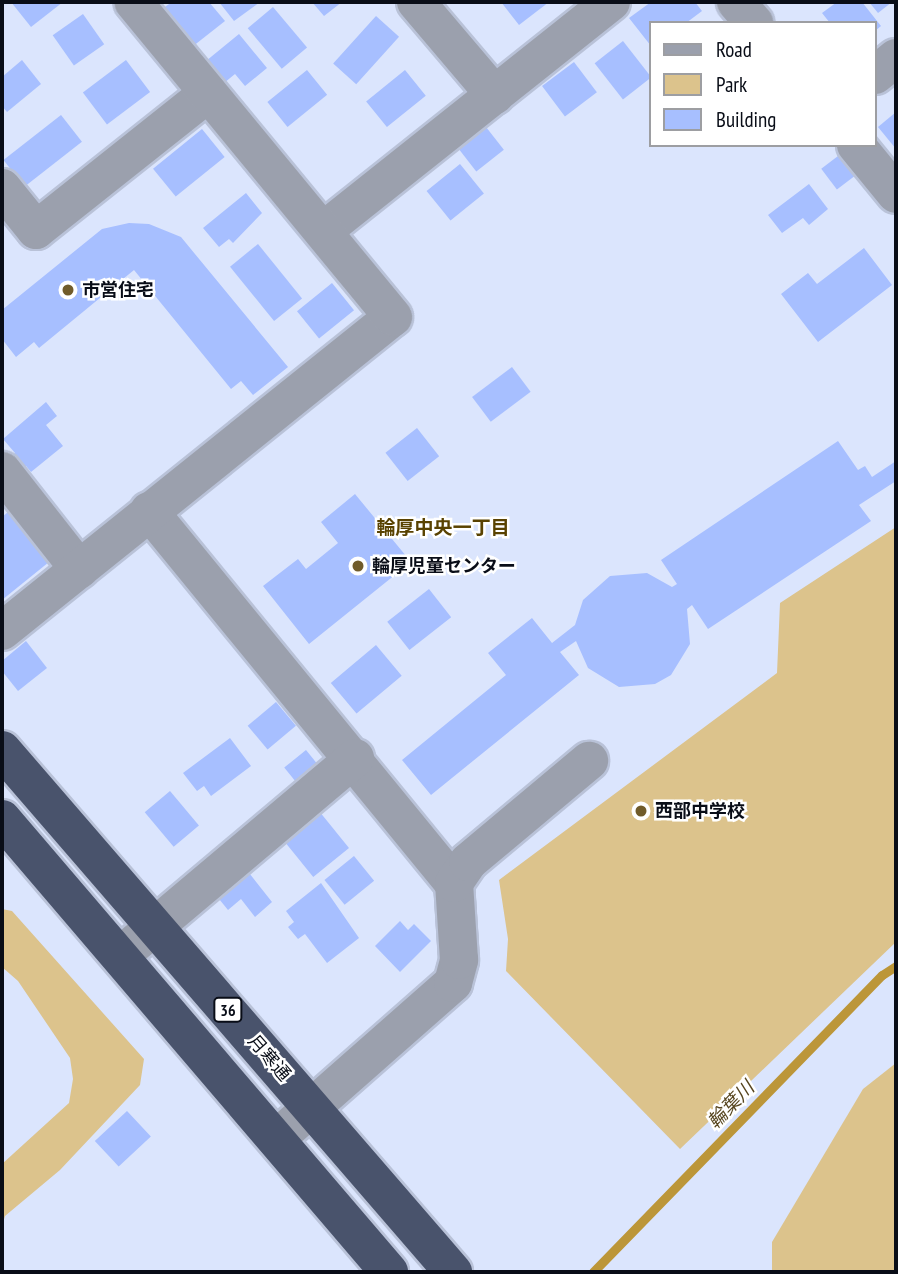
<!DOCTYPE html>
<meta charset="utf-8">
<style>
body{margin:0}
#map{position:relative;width:898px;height:1274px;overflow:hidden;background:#dbe5fd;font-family:"PT Sans Narrow","Noto Sans JP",sans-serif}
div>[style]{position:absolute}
.green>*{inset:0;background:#dcc38c}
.stream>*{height:9px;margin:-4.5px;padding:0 4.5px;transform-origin:4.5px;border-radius:4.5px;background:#bc9639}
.building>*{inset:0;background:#a7bfff;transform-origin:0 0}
.roads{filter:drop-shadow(2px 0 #b9c2d8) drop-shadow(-2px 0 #b9c2d8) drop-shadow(0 2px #b9c2d8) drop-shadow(0 -2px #b9c2d8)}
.minor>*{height:38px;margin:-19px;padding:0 19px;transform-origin:19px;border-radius:19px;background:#9ba0ad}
.highway>*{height:38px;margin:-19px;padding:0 19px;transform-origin:19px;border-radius:19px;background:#49536c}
.dots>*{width:19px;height:19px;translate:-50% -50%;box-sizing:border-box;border:4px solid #fff;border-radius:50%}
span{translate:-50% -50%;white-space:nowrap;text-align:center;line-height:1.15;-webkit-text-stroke:5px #fff;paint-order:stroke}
.shield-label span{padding:2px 5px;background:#fff;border:2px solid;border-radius:5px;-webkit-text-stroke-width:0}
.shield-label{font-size:16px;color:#090d17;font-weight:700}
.poi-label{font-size:18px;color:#090d17;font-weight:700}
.left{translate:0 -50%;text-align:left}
.street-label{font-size:18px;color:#090d17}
.neighbourhood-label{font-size:19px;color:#594201;font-weight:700}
.water-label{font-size:19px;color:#574620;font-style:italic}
.frame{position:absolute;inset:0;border:4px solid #090d17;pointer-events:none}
.legend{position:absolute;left:649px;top:21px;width:228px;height:126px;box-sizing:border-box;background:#fff;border:2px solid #9d9ea2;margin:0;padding:9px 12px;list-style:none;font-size:21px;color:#090d17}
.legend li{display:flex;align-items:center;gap:14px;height:35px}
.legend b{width:35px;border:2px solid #9d9ea2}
</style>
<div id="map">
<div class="green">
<div style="clip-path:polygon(896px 527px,896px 942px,680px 1149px,506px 971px,508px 939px,499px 880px,777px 673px,780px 603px)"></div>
<div style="clip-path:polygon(2px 909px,12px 911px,144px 1059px,140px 1085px,60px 1170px,5px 1216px,2px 1226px,2px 1164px,69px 1103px,73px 1079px,70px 1058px,18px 981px,2px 967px)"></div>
<div style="clip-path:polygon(896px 1063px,896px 1272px,772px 1272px,772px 1242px,863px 1089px)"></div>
</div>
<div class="stream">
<div style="left:593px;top:1272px;width:414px;rotate:-45.8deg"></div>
<div style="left:882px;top:975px;width:17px;rotate:-33deg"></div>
</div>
<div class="building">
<div style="clip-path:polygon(11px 2px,63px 2px,31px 27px)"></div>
<div style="clip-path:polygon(172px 2px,209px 2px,225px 21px,192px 47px,162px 9px)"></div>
<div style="clip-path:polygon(219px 2px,260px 2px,234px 21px)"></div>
<div style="clip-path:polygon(312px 2px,342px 2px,324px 16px)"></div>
<div style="clip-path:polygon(501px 2px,549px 2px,519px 25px)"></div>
<div style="clip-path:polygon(651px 2px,695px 2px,702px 11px,686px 23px,651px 23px,651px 46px,629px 18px)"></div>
<div style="clip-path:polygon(837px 2px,862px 2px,881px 26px,875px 31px,875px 23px,830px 23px,822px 13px)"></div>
<div style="clip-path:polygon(869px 2px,892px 2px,878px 13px)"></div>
<div style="left:273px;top:7px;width:53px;height:33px;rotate:50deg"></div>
<div style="left:83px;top:14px;width:37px;height:37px;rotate:55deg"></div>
<div style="left:376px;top:16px;width:31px;height:64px;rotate:42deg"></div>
<div style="clip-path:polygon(239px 34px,267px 68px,245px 86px,235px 74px,224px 83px,206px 61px)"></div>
<div style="left:623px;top:41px;width:46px;height:36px;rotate:52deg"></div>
<div style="clip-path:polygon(22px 60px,41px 84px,7px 112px,2px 106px,2px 77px)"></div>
<div style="left:126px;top:60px;width:40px;height:54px;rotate:53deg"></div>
<div style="left:574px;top:62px;width:38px;height:40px;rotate:53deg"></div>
<div style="left:307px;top:70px;width:32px;height:51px;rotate:51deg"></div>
<div style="left:405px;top:70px;width:33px;height:50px;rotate:51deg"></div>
<div style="clip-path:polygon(896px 112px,896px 149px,878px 127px)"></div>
<div style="left:61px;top:115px;width:34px;height:73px;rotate:52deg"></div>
<div style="left:486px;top:127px;width:29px;height:35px;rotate:52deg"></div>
<div style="left:202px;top:129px;width:36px;height:63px;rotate:51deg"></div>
<div style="left:842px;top:153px;width:26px;height:26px;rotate:53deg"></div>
<div style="left:460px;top:164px;width:38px;height:43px;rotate:51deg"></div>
<div style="clip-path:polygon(809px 184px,828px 209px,809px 225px,803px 218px,782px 233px,768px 215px)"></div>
<div style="clip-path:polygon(246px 193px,262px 213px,233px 243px,229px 239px,219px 247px,203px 228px)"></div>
<div style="clip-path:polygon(129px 223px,149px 224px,181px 237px,288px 367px,253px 395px,241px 381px,231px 389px,134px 270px,39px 348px,34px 342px,16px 357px,2px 339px,2px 310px,102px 229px)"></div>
<div style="left:258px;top:244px;width:70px;height:36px;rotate:51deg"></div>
<div style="clip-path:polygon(864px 248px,892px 285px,818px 342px,781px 294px,808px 273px,817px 284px)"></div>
<div style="left:332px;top:283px;width:35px;height:45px;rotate:51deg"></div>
<div style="left:512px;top:367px;width:31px;height:50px;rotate:53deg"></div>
<div style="clip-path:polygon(46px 402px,57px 416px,46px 425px,63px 446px,31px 472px,26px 466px,20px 471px,9px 457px,15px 453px,3px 439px)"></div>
<div style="left:417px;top:428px;width:36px;height:40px;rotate:52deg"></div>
<div style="clip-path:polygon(838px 441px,858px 470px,865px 466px,872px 477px,896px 461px,896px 481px,859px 505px,871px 521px,708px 629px,692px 605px,687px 609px,690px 644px,671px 675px,655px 684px,619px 687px,588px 668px,576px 641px,560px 652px,579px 675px,431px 795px,402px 760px,506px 675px,488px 653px,532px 618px,552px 643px,575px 625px,583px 600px,610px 576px,647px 573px,672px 587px,677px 584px,661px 560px)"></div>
<div style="clip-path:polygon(355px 494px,411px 562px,309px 644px,263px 586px,298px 559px,306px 569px,338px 543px,321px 522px)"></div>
<div style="clip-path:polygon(8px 512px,49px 562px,2px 600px,2px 517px)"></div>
<div style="left:429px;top:589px;width:36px;height:53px;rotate:52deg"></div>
<div style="clip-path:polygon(26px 641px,47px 668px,18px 691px,2px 671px,2px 661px)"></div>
<div style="left:376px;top:645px;width:40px;height:59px;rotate:50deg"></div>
<div style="left:276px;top:702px;width:31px;height:37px;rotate:50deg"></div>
<div style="clip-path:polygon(230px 738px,251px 766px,211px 796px,204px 786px,197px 791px,183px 773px)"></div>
<div style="left:306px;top:750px;width:26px;height:28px;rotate:51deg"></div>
<div style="left:170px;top:791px;width:45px;height:33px;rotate:50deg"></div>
<div style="left:315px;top:806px;width:54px;height:46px;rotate:51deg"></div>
<div style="left:354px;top:856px;width:32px;height:38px;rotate:51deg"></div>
<div style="clip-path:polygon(246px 869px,272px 902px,255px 917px,241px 899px,228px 910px,215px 894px)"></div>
<div style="clip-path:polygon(321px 883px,359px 938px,327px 963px,305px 934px,298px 939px,288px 927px,294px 922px,286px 911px)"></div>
<div style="clip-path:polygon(400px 921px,408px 930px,414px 924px,431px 941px,400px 972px,375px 946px)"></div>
<div style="left:127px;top:1111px;width:35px;height:44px;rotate:47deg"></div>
</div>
<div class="roads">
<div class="minor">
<div style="left:416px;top:2px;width:122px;rotate:49.7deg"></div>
<div style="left:736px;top:2px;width:28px;rotate:49deg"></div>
<div style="left:875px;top:75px;width:27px;rotate:-39deg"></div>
<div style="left:856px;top:145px;width:63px;rotate:50.8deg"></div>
<div style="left:2px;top:188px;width:54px;rotate:51deg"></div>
<div style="left:36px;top:230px;width:220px;rotate:-38.5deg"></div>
<div style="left:323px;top:231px;width:368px;rotate:-38.5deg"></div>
<div style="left:2px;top:471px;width:125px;rotate:51.8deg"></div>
<div style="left:149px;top:511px;width:481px;rotate:50.7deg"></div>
<div style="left:2px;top:631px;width:501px;rotate:-38.77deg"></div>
<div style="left:393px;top:317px;width:408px;rotate:-129.5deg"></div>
<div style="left:121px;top:955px;width:306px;rotate:-40.1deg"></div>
<div style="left:276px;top:1139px;width:236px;rotate:-41.4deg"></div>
<div style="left:453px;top:983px;width:24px;rotate:-75deg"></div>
<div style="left:459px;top:960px;width:77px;rotate:-93.7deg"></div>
<div style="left:454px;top:883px;width:25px;rotate:-56deg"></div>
<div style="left:468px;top:862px;width:158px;rotate:-39.9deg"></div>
</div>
<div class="highway">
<div style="left:2px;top:750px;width:690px;rotate:49.17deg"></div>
<div style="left:2px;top:819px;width:596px;rotate:49.49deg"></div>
</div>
</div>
<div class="dots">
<div style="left:68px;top:290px;background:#705b2a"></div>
<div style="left:358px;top:566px;background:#705b2a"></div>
<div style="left:641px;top:811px;background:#705b2a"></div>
</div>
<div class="shield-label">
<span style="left:228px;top:1010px">36</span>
</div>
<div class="poi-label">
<span class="left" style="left:82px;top:290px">市営住宅</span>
<span class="left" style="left:372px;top:566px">輪厚児童センター</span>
<span class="left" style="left:655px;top:811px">西部中学校</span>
</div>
<div class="street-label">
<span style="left:269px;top:1058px;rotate:49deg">月寒通</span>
</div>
<div class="neighbourhood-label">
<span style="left:443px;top:528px">輪厚中央一丁目</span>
</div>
<div class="water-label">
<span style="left:731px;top:1105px;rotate:-46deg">輪葉川</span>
</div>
<div class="frame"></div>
<ul class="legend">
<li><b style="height:9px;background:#9ba0ad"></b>Road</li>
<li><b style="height:19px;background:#dcc38c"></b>Park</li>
<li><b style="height:19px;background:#a7bfff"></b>Building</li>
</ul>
</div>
